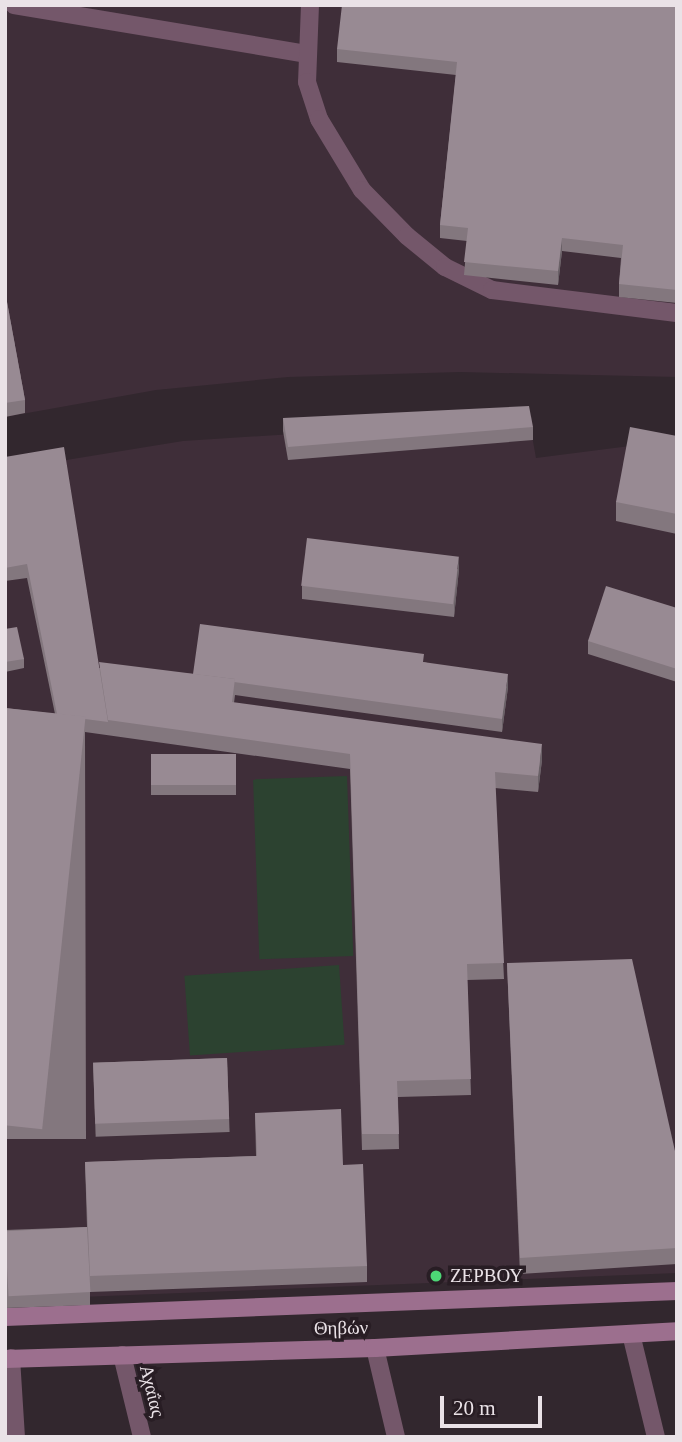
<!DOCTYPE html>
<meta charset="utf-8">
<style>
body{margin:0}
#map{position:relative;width:682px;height:1442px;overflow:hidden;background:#32272e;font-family:Georgia,serif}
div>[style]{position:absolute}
.built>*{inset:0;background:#3f2e39}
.green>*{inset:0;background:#2c4230;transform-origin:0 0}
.minor>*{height:18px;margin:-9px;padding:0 9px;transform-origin:9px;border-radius:9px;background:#74576a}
.secondary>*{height:18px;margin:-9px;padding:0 9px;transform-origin:9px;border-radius:9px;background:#9c6f8e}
.wall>*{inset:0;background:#83777e;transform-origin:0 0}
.shaded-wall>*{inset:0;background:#6a6167}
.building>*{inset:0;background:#988a93;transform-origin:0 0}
.dots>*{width:19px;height:19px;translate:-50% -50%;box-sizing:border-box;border:4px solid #281d24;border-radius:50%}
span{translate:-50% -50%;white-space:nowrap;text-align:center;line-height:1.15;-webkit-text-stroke:7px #281d24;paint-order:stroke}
.poi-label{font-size:19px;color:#eae2e7}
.left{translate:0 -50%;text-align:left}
.street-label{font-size:19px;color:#eae2e7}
.frame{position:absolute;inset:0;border:7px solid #eae2e7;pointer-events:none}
.scale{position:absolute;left:440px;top:1396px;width:102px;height:32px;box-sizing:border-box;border:4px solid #eae2e7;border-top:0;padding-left:9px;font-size:21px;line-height:24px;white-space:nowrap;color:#eae2e7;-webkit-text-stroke:5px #281d24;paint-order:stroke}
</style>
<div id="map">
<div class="built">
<div style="clip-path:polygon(5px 5px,677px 5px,677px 377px,460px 372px,288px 377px,156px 390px,5px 417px)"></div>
<div style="clip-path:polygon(529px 419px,536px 458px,630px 446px,677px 455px,677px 1273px,5px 1300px,5px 470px,183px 441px)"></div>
</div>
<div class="green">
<div style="left:347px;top:776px;width:180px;height:94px;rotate:88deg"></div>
<div style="left:339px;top:965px;width:80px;height:155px;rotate:86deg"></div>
</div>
<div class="minor">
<div style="left:14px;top:5px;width:296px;rotate:9.5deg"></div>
<div style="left:310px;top:5px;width:77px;rotate:92.2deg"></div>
<div style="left:307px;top:82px;width:39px;rotate:72deg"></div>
<div style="left:319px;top:119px;width:83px;rotate:58.8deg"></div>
<div style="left:362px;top:190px;width:64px;rotate:45.6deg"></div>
<div style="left:407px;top:236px;width:49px;rotate:39.2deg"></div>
<div style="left:445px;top:267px;width:52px;rotate:26.1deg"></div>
<div style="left:492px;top:290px;width:186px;rotate:7.1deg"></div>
<div style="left:632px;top:1338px;width:102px;rotate:76.4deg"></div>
<div style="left:375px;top:1348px;width:91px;rotate:76.7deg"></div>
<div style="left:122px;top:1355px;width:84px;rotate:76.3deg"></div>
<div style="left:11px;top:1358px;width:79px;rotate:86.4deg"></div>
</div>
<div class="secondary">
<div style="left:5px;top:1317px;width:673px;rotate:-2.22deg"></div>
<div style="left:5px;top:1359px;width:370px;rotate:-1.7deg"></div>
<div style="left:375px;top:1348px;width:302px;rotate:-3.2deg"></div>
</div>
<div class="wall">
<div style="clip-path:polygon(677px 5px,677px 303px,619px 297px,619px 284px,621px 258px,562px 251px,558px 285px,464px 275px,467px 241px,440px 238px,440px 225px,456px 75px,337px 62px,337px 49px)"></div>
<div style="clip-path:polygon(5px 291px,25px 400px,25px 413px,5px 417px)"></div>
<div style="clip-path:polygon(283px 418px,533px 427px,533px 440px,288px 460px,283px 431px)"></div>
<div style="clip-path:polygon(677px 436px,677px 534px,616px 521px,616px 502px)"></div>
<div style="clip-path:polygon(5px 457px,99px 668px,193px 674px,424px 662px,508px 687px,502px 732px,235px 695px,234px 703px,542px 760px,538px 792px,495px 788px,504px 979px,467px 980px,471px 1095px,398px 1097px,399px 1149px,362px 1150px,350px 769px,85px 732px,86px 1139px,5px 1139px,5px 708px,55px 714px,27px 578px,5px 581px)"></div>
<div style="clip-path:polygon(459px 569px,454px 617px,302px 599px,302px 586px)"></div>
<div style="clip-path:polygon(677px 608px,677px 682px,588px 654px,588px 641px)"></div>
<div style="clip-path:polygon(5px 629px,24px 659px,24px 668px,5px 672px)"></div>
<div style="left:151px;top:754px;width:85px;height:41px"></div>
<div style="clip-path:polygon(507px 963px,677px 1160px,677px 1264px,520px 1274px)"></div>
<div style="left:227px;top:1058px;width:74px;height:134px;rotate:88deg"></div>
<div style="clip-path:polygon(255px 1113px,343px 1165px,367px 1266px,367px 1282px,90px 1292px,90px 1305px,5px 1308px,5px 1230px,87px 1227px,85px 1162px,256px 1156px)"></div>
</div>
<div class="shaded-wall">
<div style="clip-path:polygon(562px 238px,562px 251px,558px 285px,558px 271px)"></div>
<div style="clip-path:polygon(459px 556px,459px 569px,454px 617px,454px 604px)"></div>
<div style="clip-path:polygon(508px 674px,508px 687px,502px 732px,502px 719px)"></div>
<div style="clip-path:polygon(542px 744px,542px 760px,538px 792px,538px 776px)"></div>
</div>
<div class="building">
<div style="clip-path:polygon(342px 5px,677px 5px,677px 290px,619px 284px,623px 245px,562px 238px,558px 271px,464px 262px,468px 228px,440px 225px,457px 62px,337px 49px)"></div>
<div style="clip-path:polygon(5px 291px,25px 400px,5px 403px)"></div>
<div style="clip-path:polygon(529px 406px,533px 427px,288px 447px,283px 418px)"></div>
<div style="clip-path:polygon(630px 427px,677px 436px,677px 514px,616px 502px)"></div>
<div style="clip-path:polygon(64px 447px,108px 722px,85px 719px,85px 717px,57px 714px,27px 564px,5px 568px,5px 457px)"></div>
<div style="left:307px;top:538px;width:153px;height:48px;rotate:7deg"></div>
<div style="clip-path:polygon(606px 586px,677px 608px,677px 669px,588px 641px)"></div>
<div style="clip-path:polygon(200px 624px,424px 654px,423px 662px,508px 674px,502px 719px,234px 682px,235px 679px,193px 674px)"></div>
<div style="clip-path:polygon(17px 627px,24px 659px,5px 662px,5px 629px)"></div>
<div style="clip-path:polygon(99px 662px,235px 679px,232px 702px,542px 744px,538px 776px,495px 772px,504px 963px,467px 964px,471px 1079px,397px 1081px,399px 1134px,362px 1134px,350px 754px,108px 720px)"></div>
<div style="left:5px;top:708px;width:81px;height:415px;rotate:6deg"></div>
<div style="left:151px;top:754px;width:85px;height:31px"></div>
<div style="clip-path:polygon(632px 959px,677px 1160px,677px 1248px,520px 1258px,507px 963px)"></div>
<div style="left:227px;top:1058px;width:61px;height:134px;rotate:88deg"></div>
<div style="clip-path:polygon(341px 1109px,343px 1165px,363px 1164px,367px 1266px,90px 1276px,85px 1162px,257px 1156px,255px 1113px)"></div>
<div style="left:87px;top:1227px;width:65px;height:82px;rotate:87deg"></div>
</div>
<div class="dots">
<div style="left:436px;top:1276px;background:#4dd676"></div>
</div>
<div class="poi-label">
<span class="left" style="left:450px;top:1276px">ΖΕΡΒΟΥ</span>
</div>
<div class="street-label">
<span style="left:341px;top:1328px;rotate:-1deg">Θηβών</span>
<span style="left:152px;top:1391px;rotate:76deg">Αχαΐας</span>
</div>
<div class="frame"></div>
<div class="scale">20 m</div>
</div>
